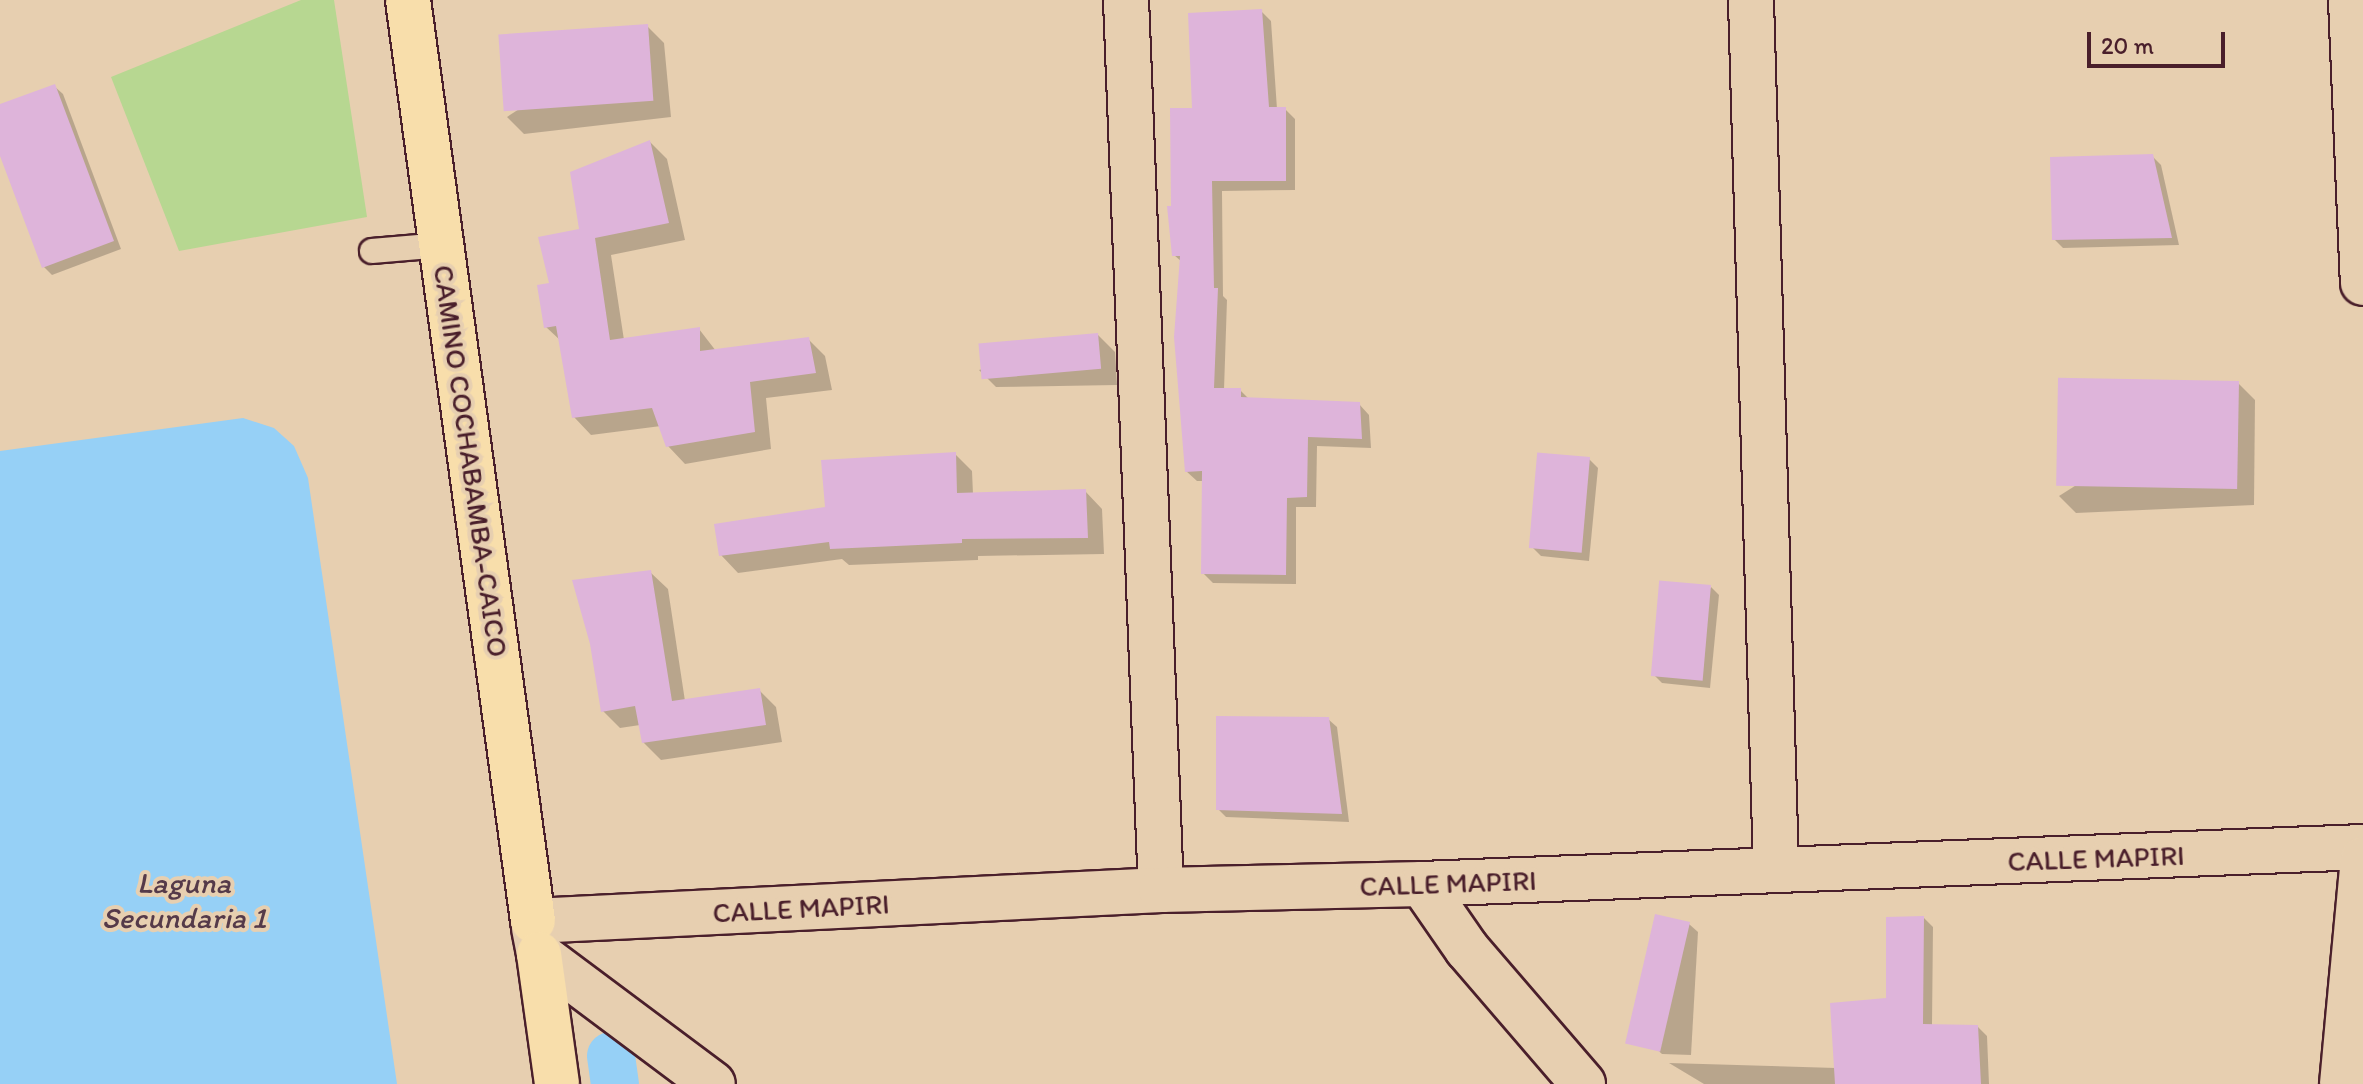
<!DOCTYPE html>
<style>
body{margin:0}
#map{position:relative;width:2363px;height:1084px;overflow:hidden;background:#e7cfb0;font-family:Itim,sans-serif}
div>[style]{position:absolute}
.green>*{inset:0;background:#b7d791}
.water>*{inset:0;background:#96d0f6}
.shadow>*{inset:0;background:#0003}
.canal>*{height:48px;margin:-24px;padding:0 24px;transform-origin:24px;border-radius:24px;background:#96d0f6}
.building>*{inset:0;background:#deb4da;transform-origin:0 0}
.roads{filter:drop-shadow(2px 0 #4a1f2b) drop-shadow(-2px 0 #4a1f2b) drop-shadow(0 2px #4a1f2b) drop-shadow(0 -2px #4a1f2b)}
.service>*{height:24px;margin:-12px;padding:0 12px;transform-origin:12px;border-radius:12px;background:#e7cfb0}
.minor>*{height:44px;margin:-22px;padding:0 22px;transform-origin:22px;border-radius:22px;background:#e7cfb0}
.secondary>*{height:44px;margin:-22px;padding:0 22px;transform-origin:22px;border-radius:22px;background:#e7cfb0}
.primary>*{height:44px;margin:-22px;padding:0 22px;transform-origin:22px;border-radius:22px;background:#f8deab}
span{translate:-50% -50%;white-space:nowrap;text-align:center;line-height:1.15;-webkit-text-stroke:8px #e7cfb0;paint-order:stroke}
.street-label{font-size:28px;color:#4a1f2b}
.water-label{font-size:30px;color:#553a49;font-style:italic}
.scale{position:absolute;left:2087px;top:32px;width:138px;height:36px;box-sizing:border-box;border:4px solid #4a1f2b;border-top:0;padding-left:10px;font-size:24px;line-height:28px;white-space:nowrap;color:#4a1f2b;-webkit-text-stroke:6px #e7cfb0;paint-order:stroke}
</style>
<div id="map">
<div class="green">
<div style="clip-path:polygon(301px 0,334px 0,367px 217px,179px 251px,111px 77px)"></div>
</div>
<div class="water">
<div style="clip-path:polygon(243px 418px,274px 428px,294px 446px,308px 478px,397px 1084px,0 1084px,0 451px)"></div>
</div>
<div class="shadow">
<div style="clip-path:polygon(1261px 11px,1271px 21px,1277px 109px,1285px 109px,1295px 119px,1295px 190px,1222px 191px,1223px 296px,1227px 300px,1224px 390px,1240px 390px,1249px 399px,1359px 404px,1369px 415px,1371px 448px,1317px 446px,1316px 507px,1296px 507px,1296px 584px,1213px 583px,1203px 573px,1204px 481px,1197px 481px,1186px 471px,1182px 262px,1174px 255px,1173px 208px,1195px 109px)"></div>
<div style="clip-path:polygon(647px 26px,664px 43px,671px 117px,524px 134px,507px 117px)"></div>
<div style="clip-path:polygon(54px 86px,63px 94px,121px 249px,52px 275px,44px 267px,0 151px,0 107px)"></div>
<div style="clip-path:polygon(650px 142px,667px 159px,685px 240px,611px 255px,624px 340px,699px 329px,716px 351px,808px 339px,825px 356px,832px 390px,766px 398px,771px 449px,685px 464px,668px 446px,661px 426px,591px 435px,574px 417px,561px 341px,546px 327px,551px 284px,581px 230px)"></div>
<div style="clip-path:polygon(2152px 156px,2161px 165px,2179px 245px,2063px 248px,2054px 239px)"></div>
<div style="clip-path:polygon(1098px 335px,1115px 352px,1117px 385px,996px 387px,979px 370px)"></div>
<div style="clip-path:polygon(2238px 383px,2255px 400px,2254px 505px,2076px 513px,2059px 496px)"></div>
<div style="clip-path:polygon(955px 454px,972px 471px,973px 494px,1085px 491px,1102px 509px,1104px 554px,978px 556px,978px 560px,849px 565px,842px 559px,738px 573px,721px 555px)"></div>
<div style="clip-path:polygon(1589px 459px,1598px 468px,1589px 561px,1541px 556px,1532px 547px)"></div>
<div style="clip-path:polygon(650px 572px,668px 589px,685px 701px,759px 690px,776px 707px,782px 742px,661px 760px,643px 742px,640px 725px,620px 728px,603px 711px)"></div>
<div style="clip-path:polygon(1711px 587px,1719px 595px,1710px 688px,1662px 683px,1654px 675px)"></div>
<div style="clip-path:polygon(1328px 719px,1337px 727px,1349px 822px,1226px 817px,1218px 809px)"></div>
<div style="clip-path:polygon(1924px 918px,1933px 927px,1932px 1026px,1978px 1027px,1987px 1036px,1989px 1084px,1704px 1084px,1669px 1063px,1836px 1068px,1888px 1000px)"></div>
<div style="clip-path:polygon(1689px 924px,1698px 932px,1691px 1055px,1662px 1054px,1653px 1046px)"></div>
</div>
<div class="canal">
<div style="left:611px;top:1056px;width:28px;rotate:82deg"></div>
</div>
<div class="building">
<div style="clip-path:polygon(1262px 9px,1269px 107px,1286px 107px,1286px 181px,1212px 181px,1214px 288px,1218px 288px,1214px 388px,1241px 388px,1241px 397px,1360px 402px,1362px 439px,1308px 437px,1307px 497px,1287px 498px,1286px 575px,1201px 574px,1202px 471px,1185px 472px,1174px 337px,1180px 256px,1172px 256px,1167px 206px,1171px 206px,1170px 108px,1192px 108px,1188px 13px)"></div>
<div style="left:648px;top:24px;width:77px;height:150px;rotate:86deg"></div>
<div style="clip-path:polygon(55px 84px,114px 241px,42px 268px,0 156px,0 104px)"></div>
<div style="clip-path:polygon(650px 140px,669px 223px,595px 238px,610px 340px,700px 327px,700px 351px,809px 337px,816px 373px,750px 382px,755px 432px,666px 447px,652px 408px,572px 418px,556px 326px,544px 328px,537px 285px,549px 283px,538px 237px,579px 229px,570px 172px)"></div>
<div style="clip-path:polygon(2153px 154px,2172px 238px,2052px 240px,2050px 157px)"></div>
<div style="left:1098px;top:333px;width:36px;height:120px;rotate:85deg"></div>
<div style="left:2239px;top:381px;width:108px;height:181px;rotate:91deg"></div>
<div style="clip-path:polygon(956px 452px,957px 493px,1086px 489px,1088px 538px,962px 539px,962px 543px,830px 549px,829px 542px,719px 556px,714px 524px,825px 507px,821px 460px)"></div>
<div style="left:1590px;top:457px;width:96px;height:53px;rotate:95deg"></div>
<div style="clip-path:polygon(651px 570px,672px 701px,760px 688px,766px 725px,642px 743px,635px 706px,601px 712px,590px 644px,572px 580px)"></div>
<div style="left:1711px;top:585px;width:96px;height:52px;rotate:95deg"></div>
<div style="clip-path:polygon(1216px 716px,1329px 717px,1342px 814px,1216px 810px)"></div>
<div style="left:1655px;top:914px;width:36px;height:133px;rotate:13deg"></div>
<div style="clip-path:polygon(1924px 916px,1923px 1024px,1978px 1025px,1981px 1084px,1835px 1084px,1830px 1003px,1886px 998px,1886px 917px)"></div>
</div>
<div class="roads">
<div class="service">
<div style="left:372px;top:251px;width:70px;rotate:-4.9deg"></div>
</div>
<div class="minor">
<div style="left:1126px;top:0;width:891px;rotate:87.75deg"></div>
<div style="left:1751px;top:0;width:870px;rotate:88.35deg"></div>
<div style="left:2351px;top:0;width:283px;rotate:87.6deg"></div>
<div style="left:1422px;top:884px;width:79px;rotate:55.3deg"></div>
<div style="left:1467px;top:949px;width:178px;rotate:49.3deg"></div>
<div style="left:533px;top:921px;width:629px;rotate:-2.83deg"></div>
<div style="left:1161px;top:890px;width:261px;rotate:-1.3deg"></div>
<div style="left:1422px;top:884px;width:942px;rotate:-2.25deg"></div>
<div style="left:2342px;top:1084px;width:226px;rotate:-84.7deg"></div>
</div>
<div class="secondary">
<div style="left:534px;top:928px;width:26px;rotate:79deg"></div>
<div style="left:539px;top:954px;width:217px;rotate:36.8deg"></div>
</div>
<div class="primary">
<div style="left:408px;top:0;width:929px;rotate:82.27deg"></div>
<div style="left:539px;top:954px;width:131px;rotate:82.1deg"></div>
</div>
</div>
<div class="street-label">
<span style="left:471px;top:461px;rotate:82deg">CAMINO COCHABAMBA-CAICO</span>
<span style="left:2096px;top:858px;rotate:-2deg">CALLE MAPIRI</span>
<span style="left:1448px;top:883px;rotate:-2deg">CALLE MAPIRI</span>
<span style="left:801px;top:908px;rotate:-3deg">CALLE MAPIRI</span>
</div>
<div class="water-label">
<span style="left:184px;top:900px">Laguna<br>Secundaria 1</span>
</div>
<div class="scale">20 m</div>
</div>
